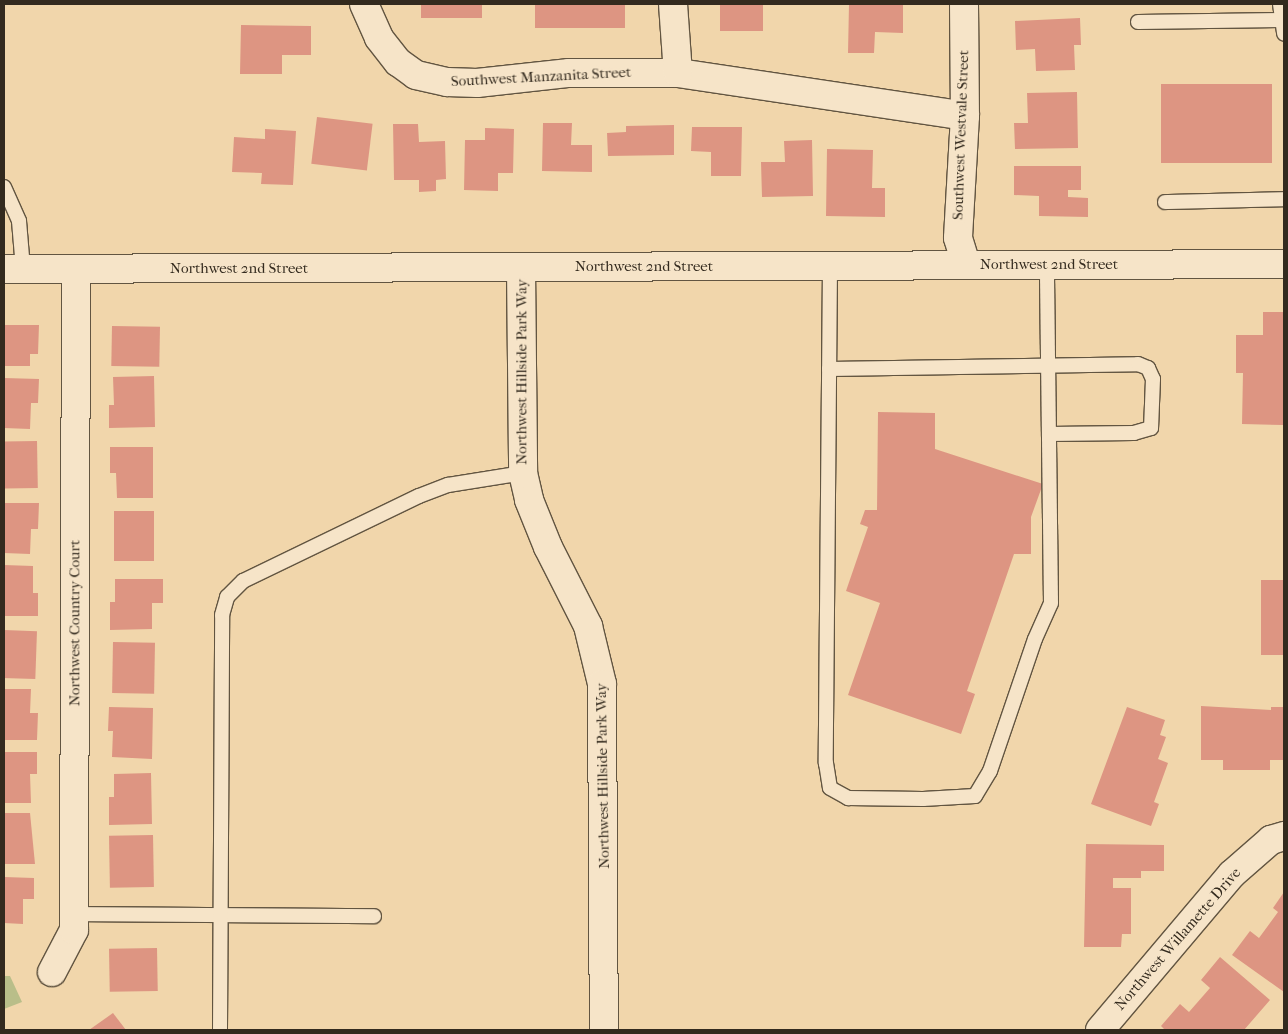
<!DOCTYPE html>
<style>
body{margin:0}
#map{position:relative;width:1288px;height:1034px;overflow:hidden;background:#f1d6ab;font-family:"IM FELL French Canon",serif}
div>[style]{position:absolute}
.green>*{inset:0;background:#b9be89}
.building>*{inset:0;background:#dd9582;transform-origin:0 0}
.roads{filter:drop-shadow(1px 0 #625541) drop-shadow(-1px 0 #625541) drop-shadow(0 1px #625541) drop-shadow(0 -1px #625541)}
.lane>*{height:14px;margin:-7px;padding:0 7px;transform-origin:7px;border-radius:7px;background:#f6e4c8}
.street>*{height:28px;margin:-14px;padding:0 14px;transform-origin:14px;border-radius:14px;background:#f6e4c8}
.secondary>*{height:28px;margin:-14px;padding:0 14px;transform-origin:14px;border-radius:14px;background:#f6e4c8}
span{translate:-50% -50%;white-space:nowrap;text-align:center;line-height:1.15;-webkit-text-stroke:4.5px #f6e4c8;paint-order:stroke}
.street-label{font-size:15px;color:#332a1e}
.frame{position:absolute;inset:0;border:5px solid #332a1e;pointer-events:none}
</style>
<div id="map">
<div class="green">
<div style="clip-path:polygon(4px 976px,10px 976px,22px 1002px,4px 1009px)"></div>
</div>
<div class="building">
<div style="left:421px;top:4px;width:61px;height:14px"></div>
<div style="left:535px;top:4px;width:90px;height:24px"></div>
<div style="left:720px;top:4px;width:43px;height:27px"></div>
<div style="clip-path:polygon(849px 4px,903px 4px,903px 33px,875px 32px,874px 53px,848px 53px)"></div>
<div style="clip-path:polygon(1080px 18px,1081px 45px,1074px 45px,1075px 70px,1036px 71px,1035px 49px,1016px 50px,1015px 21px)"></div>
<div style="clip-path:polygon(241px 25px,311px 26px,311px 55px,282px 55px,282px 74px,240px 74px)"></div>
<div style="left:1161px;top:84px;width:111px;height:79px"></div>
<div style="clip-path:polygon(1077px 92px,1078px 148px,1015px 149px,1014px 123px,1028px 123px,1027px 93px)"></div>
<div style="left:317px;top:117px;width:56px;height:47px;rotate:7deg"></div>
<div style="clip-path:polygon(543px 123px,572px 123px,571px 145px,592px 145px,592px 172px,542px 171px)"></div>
<div style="clip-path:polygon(393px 124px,418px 124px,419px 142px,445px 141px,446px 179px,436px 180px,436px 191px,419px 192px,419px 180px,394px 180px)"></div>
<div style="clip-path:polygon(674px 125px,674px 155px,608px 156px,607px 133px,626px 132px,626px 126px)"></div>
<div style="clip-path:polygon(692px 127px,742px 127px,741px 176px,711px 176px,711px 152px,691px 151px)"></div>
<div style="clip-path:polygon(485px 128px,514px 129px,513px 173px,498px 173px,498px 191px,464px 190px,465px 140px,485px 140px)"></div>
<div style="clip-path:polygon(265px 129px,296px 131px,293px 185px,261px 184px,262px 173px,232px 172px,234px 137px,265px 139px)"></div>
<div style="clip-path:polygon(812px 140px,813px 196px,762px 197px,761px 162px,785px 162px,784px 141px)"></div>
<div style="clip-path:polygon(827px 149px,873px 150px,872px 188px,885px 188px,885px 217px,826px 216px)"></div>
<div style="clip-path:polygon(1014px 166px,1081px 166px,1081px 190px,1068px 190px,1068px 197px,1088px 198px,1088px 217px,1039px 216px,1039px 196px,1014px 195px)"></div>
<div style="clip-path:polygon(1263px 312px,1284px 312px,1284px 425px,1242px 424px,1243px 373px,1236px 373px,1236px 335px,1263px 335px)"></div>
<div style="clip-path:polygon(4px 325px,39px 325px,38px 354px,30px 354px,30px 366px,4px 366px)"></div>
<div style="left:112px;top:326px;width:48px;height:40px;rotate:1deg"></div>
<div style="clip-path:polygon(154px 376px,155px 427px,109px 428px,109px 405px,114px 405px,113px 377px)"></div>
<div style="clip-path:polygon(4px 378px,39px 379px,38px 403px,31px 403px,30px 429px,4px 428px)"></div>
<div style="clip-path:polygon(878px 412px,935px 413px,935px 449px,1043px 484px,1031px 517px,1031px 554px,1014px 554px,967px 691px,975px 694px,961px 734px,848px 695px,880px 603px,846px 591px,868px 527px,860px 524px,865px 510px,877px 510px)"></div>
<div style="left:37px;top:441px;width:47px;height:33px;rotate:89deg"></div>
<div style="clip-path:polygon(110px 447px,153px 447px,153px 498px,117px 498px,116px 473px,110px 473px)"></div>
<div style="clip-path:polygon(4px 503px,39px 503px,38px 529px,31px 529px,30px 554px,4px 553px)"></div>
<div style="left:114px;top:511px;width:40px;height:50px"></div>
<div style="clip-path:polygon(4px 565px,33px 566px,33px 593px,38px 593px,38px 616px,4px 616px)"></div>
<div style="clip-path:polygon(115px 579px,163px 579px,163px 603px,152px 603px,152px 629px,110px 630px,110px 602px,115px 602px)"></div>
<div style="left:1261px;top:580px;width:23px;height:75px"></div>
<div style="left:4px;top:630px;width:33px;height:48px;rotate:2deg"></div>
<div style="left:113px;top:642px;width:42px;height:51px;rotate:1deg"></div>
<div style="clip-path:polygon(4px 689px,31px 689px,30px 713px,38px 713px,37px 740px,4px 740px)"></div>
<div style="clip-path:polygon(1201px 706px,1271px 710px,1271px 707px,1284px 707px,1284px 760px,1270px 760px,1270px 770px,1223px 770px,1223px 760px,1201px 760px)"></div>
<div style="clip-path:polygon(109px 707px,153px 708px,152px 759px,112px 757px,113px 731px,108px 731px)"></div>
<div style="clip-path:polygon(1127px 707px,1165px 720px,1160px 735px,1166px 737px,1158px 759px,1168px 763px,1154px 802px,1159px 804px,1151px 826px,1091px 804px)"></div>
<div style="clip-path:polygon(4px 752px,37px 752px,37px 774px,30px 774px,31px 803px,4px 803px)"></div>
<div style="clip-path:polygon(151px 773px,152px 824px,109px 825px,109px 797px,114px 797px,114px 774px)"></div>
<div style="clip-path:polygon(4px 813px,30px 813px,35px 864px,4px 864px)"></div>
<div style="left:153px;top:835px;width:52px;height:44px;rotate:89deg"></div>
<div style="clip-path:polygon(1086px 844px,1164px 845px,1164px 871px,1141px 871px,1141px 878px,1113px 878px,1113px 888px,1131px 888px,1131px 934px,1122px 934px,1121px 947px,1084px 947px)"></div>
<div style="clip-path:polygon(4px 877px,34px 878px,34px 899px,23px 899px,23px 924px,4px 923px)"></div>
<div style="clip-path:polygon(1284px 892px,1284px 992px,1232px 955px,1250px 931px,1259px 938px,1278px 912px,1273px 908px)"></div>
<div style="left:157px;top:948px;width:43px;height:48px;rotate:89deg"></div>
<div style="clip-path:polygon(1220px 957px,1270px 1000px,1244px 1030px,1165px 1030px,1161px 1026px,1180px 1004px,1189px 1012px,1210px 988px,1201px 980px)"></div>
<div style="clip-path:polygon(113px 1013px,126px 1030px,89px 1030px)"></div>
</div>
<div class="roads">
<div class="lane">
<div style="left:1280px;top:4px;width:30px;rotate:82deg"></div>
<div style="left:1138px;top:22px;width:142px;rotate:-0.8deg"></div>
<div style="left:4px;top:187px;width:37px;rotate:66deg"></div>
<div style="left:19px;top:221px;width:48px;rotate:85.2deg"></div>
<div style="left:1165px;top:202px;width:119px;rotate:-1.4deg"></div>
<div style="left:830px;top:266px;width:497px;rotate:90.5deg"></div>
<div style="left:826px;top:763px;width:25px;rotate:81deg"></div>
<div style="left:830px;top:788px;width:21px;rotate:29deg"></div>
<div style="left:848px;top:798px;width:75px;rotate:0.8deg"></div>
<div style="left:923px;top:799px;width:52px;rotate:-3.3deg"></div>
<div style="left:975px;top:796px;width:29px;rotate:-59deg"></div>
<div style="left:990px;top:771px;width:139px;rotate:-71.2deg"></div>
<div style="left:1035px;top:639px;width:39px;rotate:-66deg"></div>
<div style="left:1051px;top:603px;width:338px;rotate:-90.7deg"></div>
<div style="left:829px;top:369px;width:309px;rotate:-0.9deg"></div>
<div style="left:1138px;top:364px;width:11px;rotate:22deg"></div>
<div style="left:1148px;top:368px;width:12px;rotate:66deg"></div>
<div style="left:1153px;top:379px;width:49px;rotate:92.3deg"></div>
<div style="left:1151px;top:428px;width:18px;rotate:164deg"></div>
<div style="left:1134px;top:433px;width:85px;rotate:179.3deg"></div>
<div style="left:74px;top:914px;width:300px;rotate:0.4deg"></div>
<div style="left:220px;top:1030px;width:415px;rotate:-89.7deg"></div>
<div style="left:222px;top:615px;width:19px;rotate:-74deg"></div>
<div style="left:227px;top:597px;width:23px;rotate:-45deg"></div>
<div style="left:243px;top:581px;width:195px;rotate:-25.8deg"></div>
<div style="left:419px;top:496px;width:31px;rotate:-21deg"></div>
<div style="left:448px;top:485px;width:76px;rotate:-9.1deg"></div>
</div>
<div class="street">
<div style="left:364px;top:4px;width:37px;rotate:66deg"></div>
<div style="left:379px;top:38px;width:31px;rotate:52deg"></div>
<div style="left:398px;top:62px;width:22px;rotate:36deg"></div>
<div style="left:416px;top:75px;width:32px;rotate:13deg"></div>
<div style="left:447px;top:82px;width:30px;rotate:2deg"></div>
<div style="left:477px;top:83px;width:93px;rotate:-6.2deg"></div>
<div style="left:569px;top:73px;width:109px"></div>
<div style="left:678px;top:73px;width:290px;rotate:8.5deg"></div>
<div style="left:673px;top:4px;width:69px;rotate:85.9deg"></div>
<div style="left:964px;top:4px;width:112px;rotate:89.5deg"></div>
<div style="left:965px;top:116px;width:122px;rotate:93.3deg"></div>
<div style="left:958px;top:238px;width:28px;rotate:73deg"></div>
<div style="left:521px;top:268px;width:205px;rotate:89.4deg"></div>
<div style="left:523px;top:473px;width:28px;rotate:77deg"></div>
<div style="left:529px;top:500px;width:51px;rotate:68deg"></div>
<div style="left:548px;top:547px;width:89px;rotate:63.1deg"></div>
<div style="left:588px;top:626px;width:60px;rotate:76.4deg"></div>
<div style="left:602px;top:684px;width:346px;rotate:89.7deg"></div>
<div style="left:52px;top:972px;width:47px;rotate:-62.4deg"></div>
<div style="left:74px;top:930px;width:661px;rotate:-89.83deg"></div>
<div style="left:1100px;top:1030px;width:204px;rotate:-49.8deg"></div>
<div style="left:1232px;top:874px;width:52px;rotate:-41.1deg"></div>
<div style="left:1271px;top:840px;width:14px;rotate:-17deg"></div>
</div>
<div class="secondary">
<div style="left:4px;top:269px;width:1280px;rotate:-0.22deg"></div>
</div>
</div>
<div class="street-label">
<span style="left:541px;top:77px;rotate:-3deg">Southwest Manzanita Street</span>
<span style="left:961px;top:135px;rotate:-88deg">Southwest Westvale Street</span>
<span style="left:1049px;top:265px">Northwest 2nd Street</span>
<span style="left:644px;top:267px">Northwest 2nd Street</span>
<span style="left:239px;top:269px">Northwest 2nd Street</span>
<span style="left:522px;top:372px;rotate:-90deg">Northwest Hillside Park Way</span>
<span style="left:75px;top:623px;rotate:-90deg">Northwest Country Court</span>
<span style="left:603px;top:776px;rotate:-91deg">Northwest Hillside Park Way</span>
<span style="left:1178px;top:939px;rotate:-49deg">Northwest Willamette Drive</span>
</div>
<div class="frame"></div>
</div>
